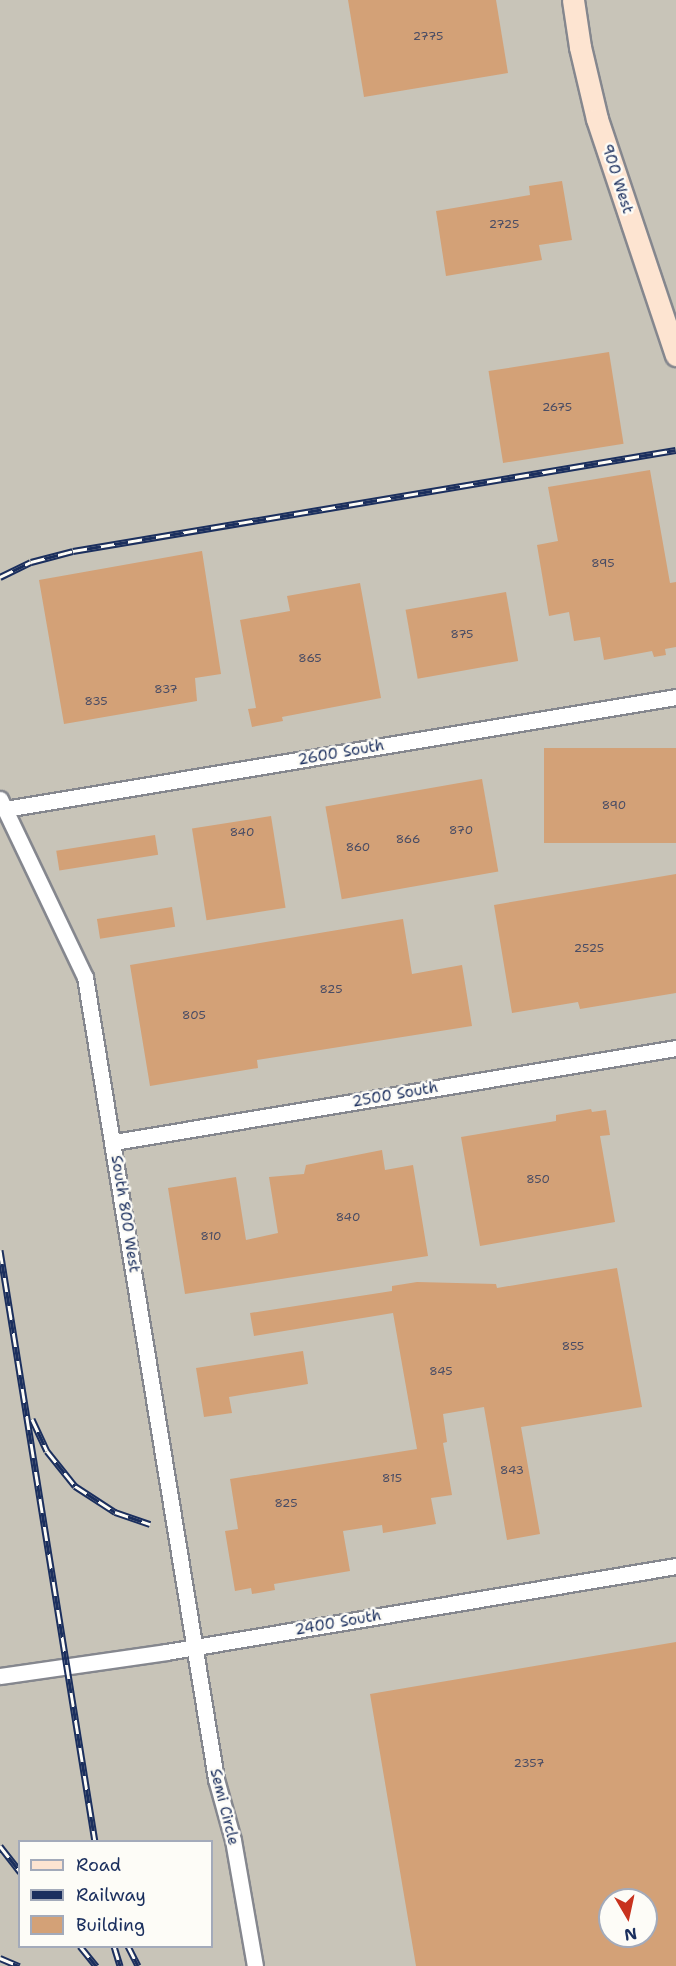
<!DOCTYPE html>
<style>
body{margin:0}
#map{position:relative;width:676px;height:1966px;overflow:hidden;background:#efdfbe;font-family:"Shantell Sans",sans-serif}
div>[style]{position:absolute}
.industrial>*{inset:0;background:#c8c4b8}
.building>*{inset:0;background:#d3a177;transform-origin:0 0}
.roads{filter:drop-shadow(2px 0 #85878e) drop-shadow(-2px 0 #85878e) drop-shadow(0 2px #85878e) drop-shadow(0 -2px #85878e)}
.street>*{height:15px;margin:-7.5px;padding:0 7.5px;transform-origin:7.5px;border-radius:7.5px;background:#fff}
.secondary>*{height:21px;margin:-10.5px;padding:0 10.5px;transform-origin:10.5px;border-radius:10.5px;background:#fde4d1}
.rail>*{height:7px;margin-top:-3.5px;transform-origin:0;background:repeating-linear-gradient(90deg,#fdfcf7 0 14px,#1b2f5e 0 28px);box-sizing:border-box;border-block:2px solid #1b2f5e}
span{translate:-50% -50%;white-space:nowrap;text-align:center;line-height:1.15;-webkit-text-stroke:5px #fdfcf7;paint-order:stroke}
.number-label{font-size:12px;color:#494c64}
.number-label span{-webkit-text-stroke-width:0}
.street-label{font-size:15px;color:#1b2f5e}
.legend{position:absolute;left:18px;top:1840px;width:195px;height:108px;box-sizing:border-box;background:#fdfcf7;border:2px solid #a3aaba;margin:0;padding:8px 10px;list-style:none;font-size:18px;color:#1b2f5e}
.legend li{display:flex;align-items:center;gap:12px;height:30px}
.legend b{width:30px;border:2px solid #a3aaba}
.north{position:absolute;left:598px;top:1888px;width:60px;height:60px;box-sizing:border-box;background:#fdfcf7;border:2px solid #a3aaba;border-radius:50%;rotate:171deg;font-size:16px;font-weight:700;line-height:24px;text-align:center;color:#1b2f5e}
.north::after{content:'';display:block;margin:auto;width:21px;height:27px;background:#c8321e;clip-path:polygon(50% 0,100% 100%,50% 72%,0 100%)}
</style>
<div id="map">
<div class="industrial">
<div style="clip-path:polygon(evenodd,0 0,676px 0,676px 1966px,0 1966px,0 0,20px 1842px,212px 1842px,212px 1946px,20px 1946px,20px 1842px,0 0,610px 1900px,646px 1900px,646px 1936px,610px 1936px,610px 1900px)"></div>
</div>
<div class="building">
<div style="clip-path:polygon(348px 0,496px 0,508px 73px,364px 97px)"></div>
<div style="clip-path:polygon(562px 181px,572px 240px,539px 245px,542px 260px,446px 276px,436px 211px,530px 195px,529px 186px)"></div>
<div style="left:609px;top:352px;width:93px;height:122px;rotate:81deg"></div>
<div style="clip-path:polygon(650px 470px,670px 583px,676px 582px,676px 647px,665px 649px,666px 655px,654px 657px,652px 651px,604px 660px,600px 637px,574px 641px,569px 612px,549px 616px,537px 545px,558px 541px,548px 487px)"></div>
<div style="clip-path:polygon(202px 551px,221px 674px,195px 678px,197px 701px,64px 724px,39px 580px)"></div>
<div style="clip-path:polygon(360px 583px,381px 698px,282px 717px,283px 721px,252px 727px,248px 709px,256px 708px,240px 620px,290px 611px,287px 596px)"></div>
<div style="left:506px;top:592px;width:70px;height:102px;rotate:80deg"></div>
<div style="left:676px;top:748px;width:95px;height:132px;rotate:90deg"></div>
<div style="left:482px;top:779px;width:94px;height:159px;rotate:80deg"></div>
<div style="left:271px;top:816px;width:93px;height:80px;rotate:81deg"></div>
<div style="left:155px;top:835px;width:20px;height:100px;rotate:81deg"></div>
<div style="clip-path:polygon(676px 874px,676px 993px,580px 1009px,578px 1002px,512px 1013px,494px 905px)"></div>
<div style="left:172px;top:907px;width:20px;height:76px;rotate:81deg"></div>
<div style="clip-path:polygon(403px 919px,412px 974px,462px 965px,472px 1026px,257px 1060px,258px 1068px,150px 1086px,130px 965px)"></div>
<div style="clip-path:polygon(591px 1109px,592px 1112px,606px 1110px,610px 1135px,600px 1136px,615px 1222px,480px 1246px,461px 1137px,556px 1121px,556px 1115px)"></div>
<div style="clip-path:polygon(382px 1150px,385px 1170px,413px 1165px,428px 1256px,185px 1294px,168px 1188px,236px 1177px,246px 1240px,278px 1233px,269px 1177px,304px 1174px,306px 1165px)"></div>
<div style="clip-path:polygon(617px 1268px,642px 1407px,521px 1427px,540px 1534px,507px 1540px,484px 1407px,443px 1414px,447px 1442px,443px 1443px,452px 1495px,431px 1498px,436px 1524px,383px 1533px,382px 1525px,343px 1531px,350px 1571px,274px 1584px,275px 1590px,252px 1594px,251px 1588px,235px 1591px,225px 1531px,238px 1529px,230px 1479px,417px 1449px,393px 1313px,254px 1336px,250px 1313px,392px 1291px,392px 1286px,417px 1282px,496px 1284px,497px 1288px)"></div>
<div style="clip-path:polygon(303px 1351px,308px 1384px,229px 1397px,232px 1413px,204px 1417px,196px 1368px)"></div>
<div style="clip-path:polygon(evenodd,676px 1642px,676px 1966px,416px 1966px,370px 1694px,676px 1642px,610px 1900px,646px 1900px,646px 1936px,610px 1936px,610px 1900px)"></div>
</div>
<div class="roads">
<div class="street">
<div style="left:0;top:799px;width:197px;rotate:64.5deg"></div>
<div style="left:85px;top:977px;width:813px;rotate:80.72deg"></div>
<div style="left:216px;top:1779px;width:63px;rotate:74.4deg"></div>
<div style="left:233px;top:1840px;width:128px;rotate:80.1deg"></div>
<div style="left:5px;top:809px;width:680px;rotate:-9.48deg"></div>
<div style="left:114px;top:1142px;width:570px;rotate:-9.5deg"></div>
<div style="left:0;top:1676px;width:168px;rotate:-8.2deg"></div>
<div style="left:166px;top:1652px;width:517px;rotate:-9.57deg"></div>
</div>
<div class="secondary">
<div style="left:573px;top:0;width:48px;rotate:81.5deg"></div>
<div style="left:580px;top:47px;width:74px;rotate:76.7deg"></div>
<div style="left:597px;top:119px;width:249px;rotate:71.5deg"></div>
</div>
</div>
<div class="rail">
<div style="left:0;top:577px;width:34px;rotate:-26deg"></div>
<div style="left:31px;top:562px;width:43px;rotate:-14.7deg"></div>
<div style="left:73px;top:551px;width:611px;rotate:-9.51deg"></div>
<div style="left:0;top:1250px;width:600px;rotate:80.88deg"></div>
<div style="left:32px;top:1419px;width:35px;rotate:65deg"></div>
<div style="left:47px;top:1451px;width:45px;rotate:51.3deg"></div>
<div style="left:75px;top:1486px;width:48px;rotate:33deg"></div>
<div style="left:115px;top:1512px;width:37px;rotate:19deg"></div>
<div style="left:0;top:1846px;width:33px;rotate:52deg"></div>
<div style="left:80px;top:1946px;width:26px;rotate:51deg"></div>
<div style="left:114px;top:1946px;width:21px;rotate:73deg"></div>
<div style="left:128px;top:1946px;width:22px;rotate:63deg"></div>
<div style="left:0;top:1958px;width:21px;rotate:23deg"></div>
</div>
<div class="number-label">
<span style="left:428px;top:37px">2775</span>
<span style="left:504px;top:225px">2725</span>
<span style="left:557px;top:408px">2675</span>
<span style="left:603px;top:564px">895</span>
<span style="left:462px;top:635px">875</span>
<span style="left:310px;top:659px">865</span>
<span style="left:166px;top:690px">837</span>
<span style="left:96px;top:702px">835</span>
<span style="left:614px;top:806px">890</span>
<span style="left:461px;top:831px">870</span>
<span style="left:242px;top:833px">840</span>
<span style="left:408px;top:840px">866</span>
<span style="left:358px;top:848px">860</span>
<span style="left:589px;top:949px">2525</span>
<span style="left:331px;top:990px">825</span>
<span style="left:194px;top:1016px">805</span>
<span style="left:538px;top:1180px">850</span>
<span style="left:348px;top:1218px">840</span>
<span style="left:211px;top:1237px">810</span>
<span style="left:573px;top:1347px">855</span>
<span style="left:441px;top:1372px">845</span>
<span style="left:512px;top:1471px">843</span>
<span style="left:392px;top:1479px">815</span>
<span style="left:286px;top:1504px">825</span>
<span style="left:529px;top:1764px">2357</span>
</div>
<div class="street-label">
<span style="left:617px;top:179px;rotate:72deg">900 West</span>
<span style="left:341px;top:753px;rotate:-10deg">2600 South</span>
<span style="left:395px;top:1095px;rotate:-10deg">2500 South</span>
<span style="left:125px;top:1214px;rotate:81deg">South 800 West</span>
<span style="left:338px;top:1623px;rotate:-10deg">2400 South</span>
<span style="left:224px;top:1807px;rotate:76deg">Semi Circle</span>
</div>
<ul class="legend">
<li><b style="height:8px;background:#fde4d1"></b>Road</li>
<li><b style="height:8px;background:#1b2f5e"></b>Railway</li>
<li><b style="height:16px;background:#d3a177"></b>Building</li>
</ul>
<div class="north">N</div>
</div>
